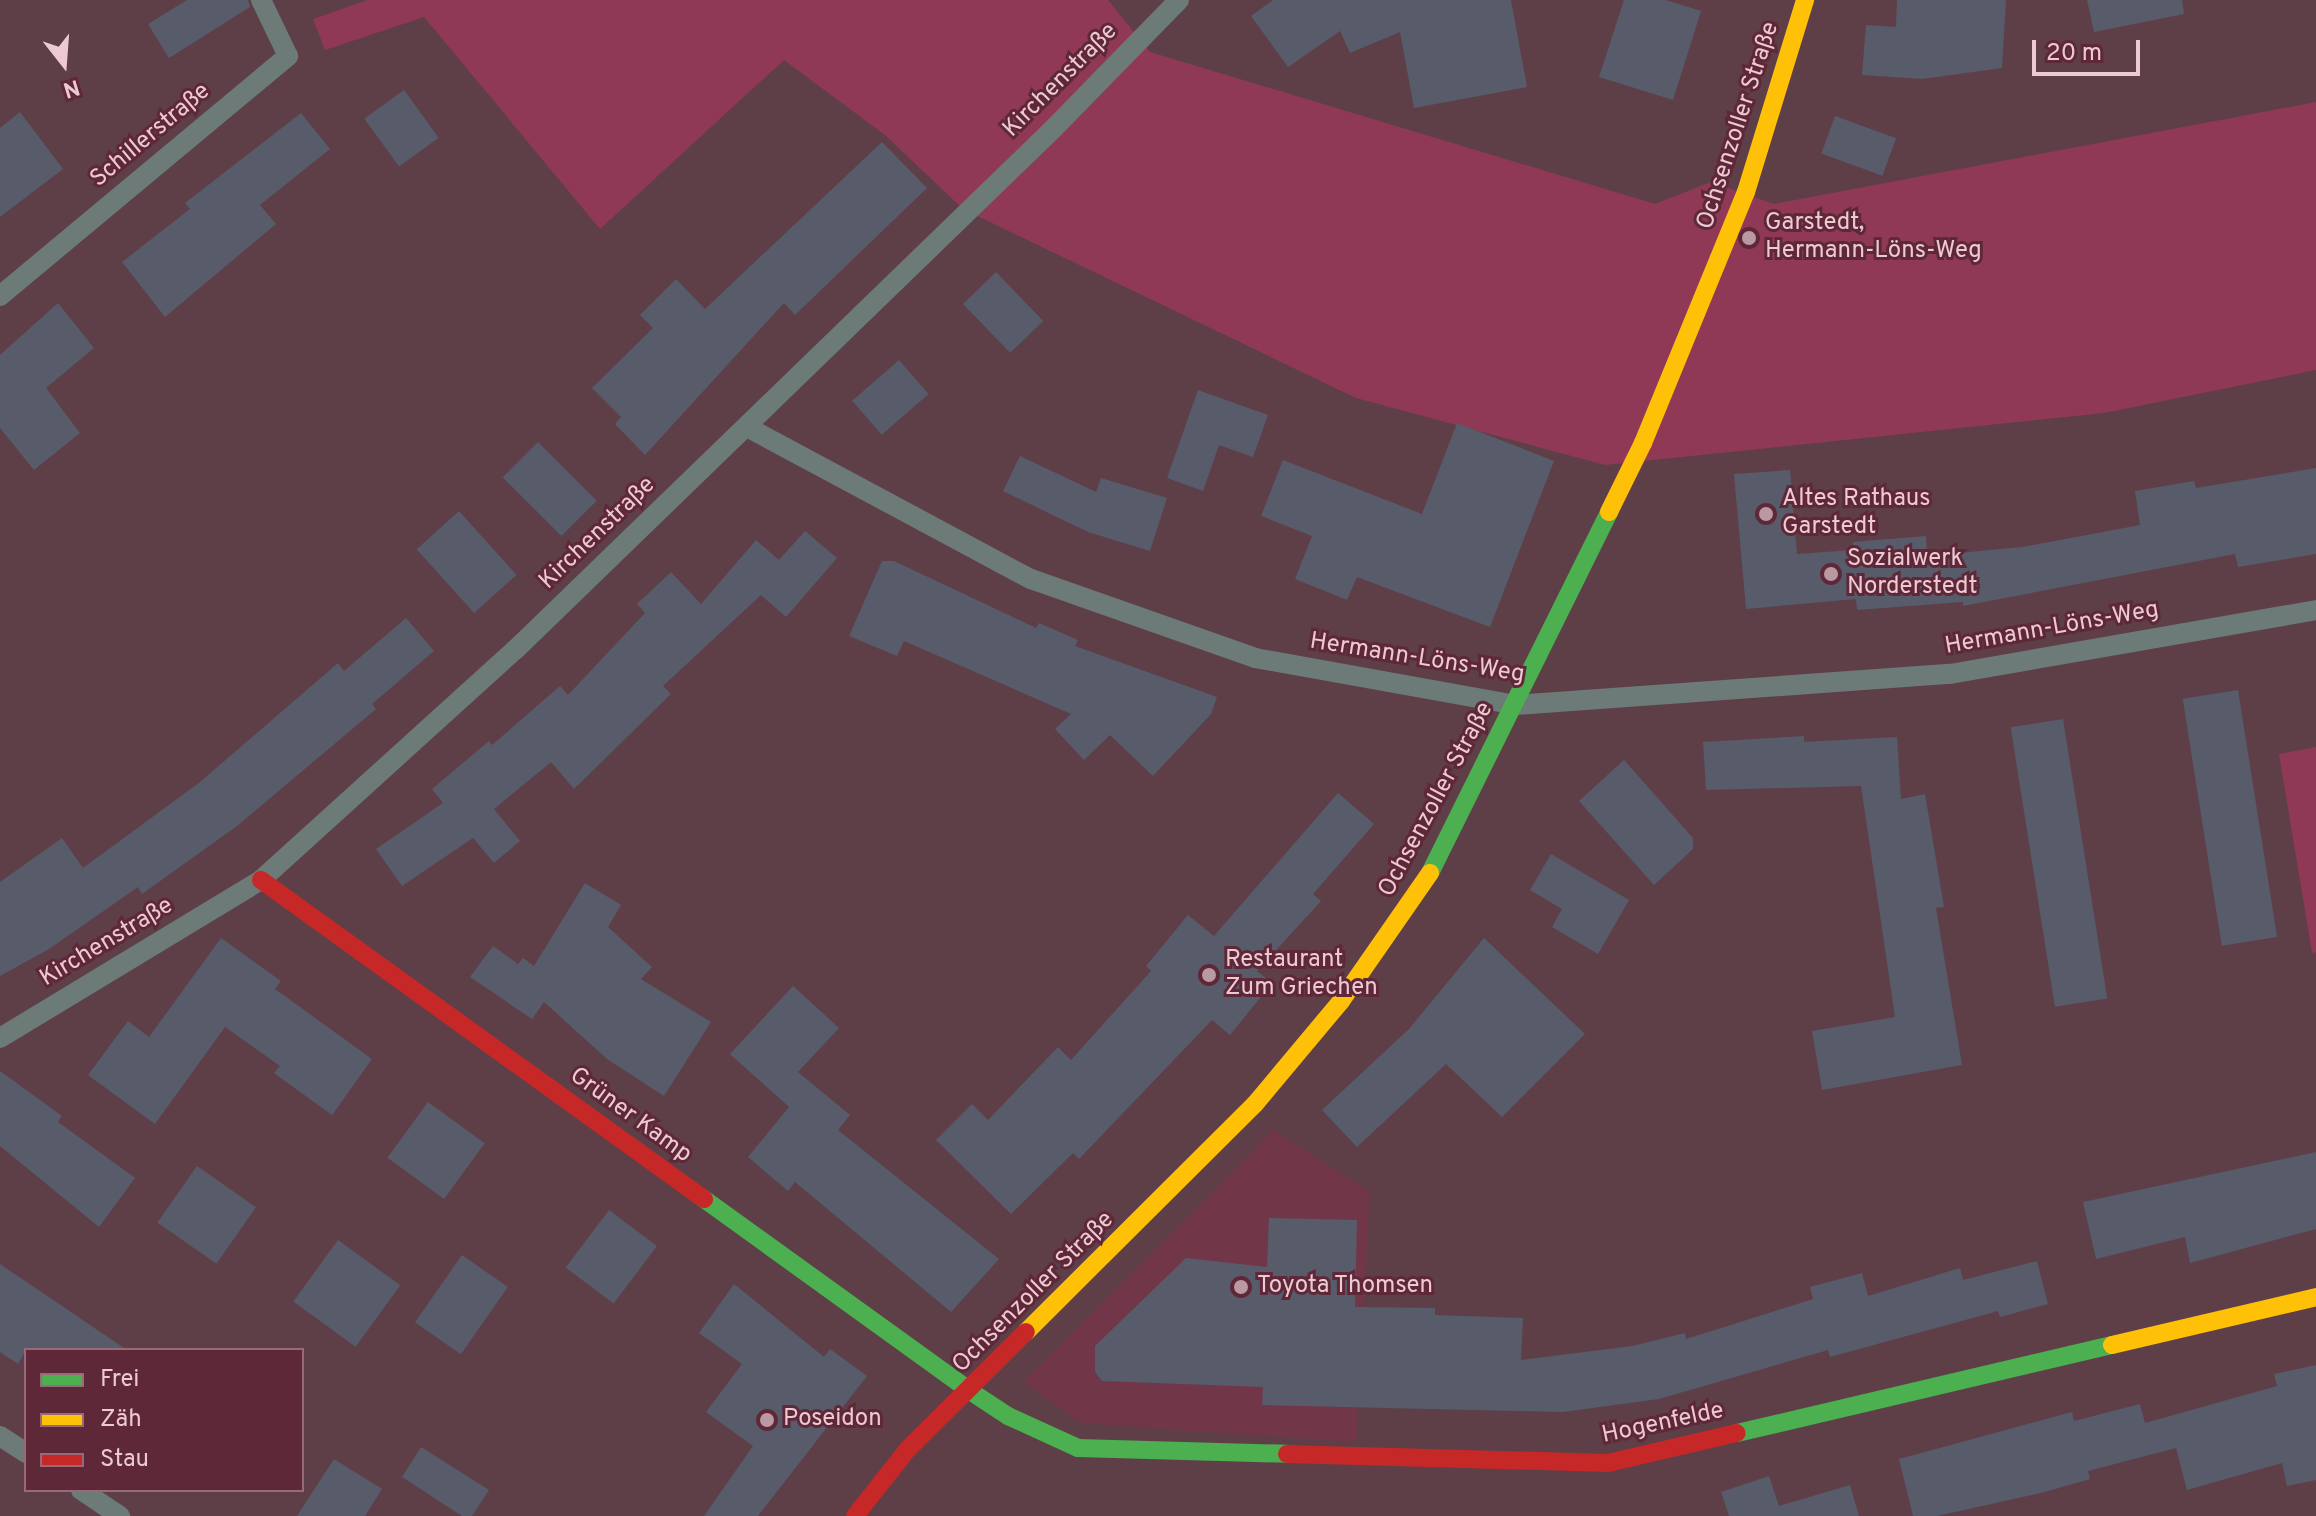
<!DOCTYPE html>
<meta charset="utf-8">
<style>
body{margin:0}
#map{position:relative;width:2316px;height:1516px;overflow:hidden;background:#5e3f48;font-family:Overpass,sans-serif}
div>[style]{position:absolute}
.built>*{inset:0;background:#723649}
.green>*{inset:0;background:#903957}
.building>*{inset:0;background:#585b6a;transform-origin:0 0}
.street>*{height:20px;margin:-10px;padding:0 10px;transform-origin:10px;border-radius:10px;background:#6c7a78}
.fast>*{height:18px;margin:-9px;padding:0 9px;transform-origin:9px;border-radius:9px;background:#4caf50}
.slow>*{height:18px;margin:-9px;padding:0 9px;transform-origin:9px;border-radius:9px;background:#ffc107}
.jam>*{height:18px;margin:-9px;padding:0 9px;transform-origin:9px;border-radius:9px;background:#c62828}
.dots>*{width:22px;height:22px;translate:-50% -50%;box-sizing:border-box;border:4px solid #5f2839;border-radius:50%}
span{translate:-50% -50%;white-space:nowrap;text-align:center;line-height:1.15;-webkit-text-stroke:6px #5f2839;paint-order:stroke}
.street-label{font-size:24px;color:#edcad2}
.poi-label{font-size:24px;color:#edcad2}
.left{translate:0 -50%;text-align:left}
.legend{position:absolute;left:24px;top:1348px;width:280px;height:144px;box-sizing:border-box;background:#5f2839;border:2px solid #986976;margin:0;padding:10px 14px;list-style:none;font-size:24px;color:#edcad2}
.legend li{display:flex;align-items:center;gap:16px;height:40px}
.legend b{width:40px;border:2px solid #986976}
.north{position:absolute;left:24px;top:24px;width:80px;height:80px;-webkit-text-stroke:6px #5f2839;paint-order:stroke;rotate:163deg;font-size:22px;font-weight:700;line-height:32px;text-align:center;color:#edcad2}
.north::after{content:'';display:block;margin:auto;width:28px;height:36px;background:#edcad2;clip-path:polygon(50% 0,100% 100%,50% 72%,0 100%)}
.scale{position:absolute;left:2032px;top:40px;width:108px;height:36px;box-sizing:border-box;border:4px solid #edcad2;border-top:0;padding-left:10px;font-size:24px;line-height:28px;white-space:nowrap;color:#edcad2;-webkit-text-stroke:6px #5f2839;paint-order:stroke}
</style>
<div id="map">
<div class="built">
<div style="clip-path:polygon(1273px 1130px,1370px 1192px,1356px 1442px,1081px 1423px,1024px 1382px)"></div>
</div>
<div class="green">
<div style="clip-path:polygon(368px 0,1108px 0,1150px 52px,1655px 204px,1711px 182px,1774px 204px,2316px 102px,2316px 370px,2104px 413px,1605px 465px,1356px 398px,963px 209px,885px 135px,784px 60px,600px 229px,424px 17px,325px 50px,313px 19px)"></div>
<div style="clip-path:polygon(2316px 747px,2316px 952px,2312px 953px,2279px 754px)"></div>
</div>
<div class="building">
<div style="clip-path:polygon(187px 0,248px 0,250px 7px,169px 58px,148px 24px)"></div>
<div style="clip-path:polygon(1273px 0,1511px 0,1527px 87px,1414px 108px,1400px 32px,1350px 53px,1340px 31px,1288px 67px,1251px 16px)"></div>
<div style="clip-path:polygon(1624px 0,1666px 0,1701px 11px,1673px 100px,1599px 77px)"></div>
<div style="clip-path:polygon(1897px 0,2006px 0,2002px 68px,1922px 79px,1862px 75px,1866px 25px,1896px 27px)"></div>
<div style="clip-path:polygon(2087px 0,2182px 0,2184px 14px,2094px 32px)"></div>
<div style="left:404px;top:90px;width:59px;height:49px;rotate:54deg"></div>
<div style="clip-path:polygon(20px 112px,63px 169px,0 217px,0 128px)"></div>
<div style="clip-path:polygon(301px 113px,330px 149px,260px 205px,276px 224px,165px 317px,122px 262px,190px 209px,185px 203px)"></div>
<div style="left:1835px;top:116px;width:65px;height:40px;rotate:20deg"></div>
<div style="clip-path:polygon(882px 142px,927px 188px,795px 315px,784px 303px,645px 455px,615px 424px,621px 417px,592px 388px,653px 328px,640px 315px,676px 279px,705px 309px)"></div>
<div style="left:996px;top:272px;width:68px;height:46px;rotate:46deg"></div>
<div style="clip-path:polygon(58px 303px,94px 348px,46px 388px,80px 433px,34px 470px,0 428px,0 355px)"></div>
<div style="left:899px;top:360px;width:45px;height:62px;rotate:49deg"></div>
<div style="clip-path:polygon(1198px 390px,1268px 415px,1253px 457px,1219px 445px,1203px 491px,1167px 478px)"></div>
<div style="clip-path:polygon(1457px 423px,1554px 461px,1490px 627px,1357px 577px,1347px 600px,1295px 579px,1312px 536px,1261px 516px,1283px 460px,1422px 514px)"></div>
<div style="left:538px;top:442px;width:83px;height:50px;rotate:45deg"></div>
<div style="clip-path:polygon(1020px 456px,1096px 492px,1101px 478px,1167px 498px,1150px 551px,1088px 532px,1003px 491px)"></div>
<div style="clip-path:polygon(2316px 468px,2316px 554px,2238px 567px,2235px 554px,1963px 606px,1963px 602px,1857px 610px,1856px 599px,1746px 609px,1734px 474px,1790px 470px,1797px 554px,1853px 550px,1853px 542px,1926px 536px,1927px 556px,2022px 547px,2140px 525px,2135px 491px,2194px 481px,2196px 488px)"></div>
<div style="left:459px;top:511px;width:86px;height:57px;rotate:48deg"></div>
<div style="clip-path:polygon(805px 531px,837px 558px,786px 617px,761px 595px,663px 686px,671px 694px,574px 789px,551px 762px,494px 809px,520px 841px,494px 863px,473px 838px,402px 886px,376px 849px,443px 803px,432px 789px,489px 741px,492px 745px,560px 686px,568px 695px,645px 613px,637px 604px,671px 572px,701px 604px,756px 540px,779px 560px)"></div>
<div style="clip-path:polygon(882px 561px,894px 561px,1036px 628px,1039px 623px,1078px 640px,1075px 646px,1217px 697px,1211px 714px,1153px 776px,1110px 735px,1084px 760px,1055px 729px,1071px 714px,904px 641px,897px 656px,849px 636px)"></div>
<div style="clip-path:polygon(406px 618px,434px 651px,372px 704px,376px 709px,237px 826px,142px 894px,138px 887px,49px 949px,0 976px,0 882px,62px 838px,83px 868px,200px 782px,338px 663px,344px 671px)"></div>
<div style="left:2238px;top:690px;width:250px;height:56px;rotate:81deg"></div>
<div style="left:2063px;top:719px;width:283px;height:53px;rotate:81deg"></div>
<div style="clip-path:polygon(1804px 736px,1804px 742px,1897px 737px,1901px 799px,1925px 794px,1944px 907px,1936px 908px,1962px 1065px,1822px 1090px,1812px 1031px,1895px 1017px,1861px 786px,1706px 790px,1703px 742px)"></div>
<div style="clip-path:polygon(1624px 760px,1693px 838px,1693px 849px,1654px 885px,1579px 801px)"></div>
<div style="clip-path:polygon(1338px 793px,1374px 824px,1313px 894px,1321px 901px,1257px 971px,1272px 983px,1230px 1035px,1212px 1020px,1079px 1159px,1073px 1153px,1011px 1214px,936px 1140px,972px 1104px,988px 1120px,1058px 1047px,1071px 1060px,1151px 971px,1146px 966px,1188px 915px,1214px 936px)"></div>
<div style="clip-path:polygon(1551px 854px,1629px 900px,1598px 954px,1552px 927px,1562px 909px,1530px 890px)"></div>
<div style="clip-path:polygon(585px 883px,621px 905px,608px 927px,652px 967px,641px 979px,711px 1022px,664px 1096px,607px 1059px,544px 1002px,532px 1019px,470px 977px,493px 946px,518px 964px,523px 958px,534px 966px)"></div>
<div style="clip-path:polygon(221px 938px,281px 981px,275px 989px,372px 1059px,332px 1115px,274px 1073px,280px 1066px,225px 1027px,155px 1124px,88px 1075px,128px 1021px,149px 1037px)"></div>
<div style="clip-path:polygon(1484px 938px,1585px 1034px,1502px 1117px,1446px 1064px,1357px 1147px,1322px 1110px,1409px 1029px)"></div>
<div style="clip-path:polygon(793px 986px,839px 1028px,798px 1072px,850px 1115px,838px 1130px,999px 1259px,951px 1312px,795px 1182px,788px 1191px,748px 1157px,789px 1107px,730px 1054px)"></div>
<div style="clip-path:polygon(0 1071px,62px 1116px,58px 1122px,135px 1178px,99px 1227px,0 1146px)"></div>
<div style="left:428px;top:1102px;width:70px;height:69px;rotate:36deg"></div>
<div style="clip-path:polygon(2316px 1152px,2316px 1229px,2190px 1263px,2185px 1237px,2096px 1259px,2083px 1202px)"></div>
<div style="left:197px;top:1166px;width:72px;height:69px;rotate:35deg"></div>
<div style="left:609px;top:1210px;width:60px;height:72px;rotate:37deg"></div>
<div style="clip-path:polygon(1269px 1218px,1357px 1220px,1355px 1307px,1435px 1308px,1435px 1315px,1523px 1318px,1521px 1360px,1632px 1346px,1685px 1333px,1686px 1339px,1813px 1299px,1810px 1287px,1862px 1273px,1868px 1296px,1960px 1268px,1963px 1280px,2037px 1261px,2048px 1304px,2000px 1317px,1998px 1311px,1830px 1357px,1828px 1350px,1659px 1399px,1563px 1412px,1262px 1405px,1263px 1387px,1102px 1381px,1095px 1372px,1095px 1346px,1186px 1258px,1267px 1267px)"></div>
<div style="left:338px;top:1240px;width:77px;height:76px;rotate:36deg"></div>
<div style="left:462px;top:1255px;width:56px;height:82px;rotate:35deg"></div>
<div style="clip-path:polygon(0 1264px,127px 1350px,26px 1350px,18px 1364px,0 1352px)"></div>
<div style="clip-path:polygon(734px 1284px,824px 1357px,830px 1349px,867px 1376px,758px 1516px,704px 1516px,753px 1446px,706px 1412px,742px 1364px,699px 1333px)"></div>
<div style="clip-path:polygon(2316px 1365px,2316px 1480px,2287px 1486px,2282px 1463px,2187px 1490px,2176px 1448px,2088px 1471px,2090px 1479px,2041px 1493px,1937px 1516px,1913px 1516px,1899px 1459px,2072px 1412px,2074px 1421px,2140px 1404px,2145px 1423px,2277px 1386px,2274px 1374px)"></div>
<div style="clip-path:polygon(421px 1447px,489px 1490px,472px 1516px,462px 1516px,402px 1477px)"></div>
<div style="clip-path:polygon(334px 1459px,382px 1489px,365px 1516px,297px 1516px)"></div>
<div style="clip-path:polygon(1769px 1476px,1779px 1506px,1850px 1485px,1859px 1516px,1729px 1516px,1721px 1492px)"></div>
</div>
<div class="street">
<div style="left:0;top:296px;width:375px;rotate:-39.8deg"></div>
<div style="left:288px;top:56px;width:62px;rotate:-115.7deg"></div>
<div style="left:747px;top:427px;width:322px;rotate:28.2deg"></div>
<div style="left:1031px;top:579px;width:238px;rotate:19.4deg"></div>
<div style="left:1255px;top:658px;width:264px;rotate:10.2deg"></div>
<div style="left:1515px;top:705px;width:436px;rotate:-4.1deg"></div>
<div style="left:1950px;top:674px;width:372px;rotate:-9.9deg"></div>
<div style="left:0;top:1038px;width:305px;rotate:-31.2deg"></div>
<div style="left:261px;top:880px;width:343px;rotate:-42.2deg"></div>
<div style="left:515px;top:650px;width:750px;rotate:-44.08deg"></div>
<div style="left:1054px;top:128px;width:179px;rotate:-45.7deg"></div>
<div style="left:0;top:1436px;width:31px;rotate:33deg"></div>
<div style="left:81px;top:1490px;width:47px;rotate:33.7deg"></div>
</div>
<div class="fast">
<div style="left:1430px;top:873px;width:403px;rotate:-63.6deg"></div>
<div style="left:704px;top:1199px;width:328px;rotate:35.8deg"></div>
<div style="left:970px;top:1391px;width:45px;rotate:33.3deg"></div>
<div style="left:1008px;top:1416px;width:77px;rotate:24.6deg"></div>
<div style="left:1078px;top:1448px;width:209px;rotate:1.6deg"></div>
<div style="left:1737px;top:1433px;width:385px;rotate:-13.2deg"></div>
</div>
<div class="slow">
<div style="left:1609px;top:512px;width:77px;rotate:-63.8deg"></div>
<div style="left:1643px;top:443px;width:271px;rotate:-67.7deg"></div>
<div style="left:1746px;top:192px;width:201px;rotate:-72.9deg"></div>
<div style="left:1026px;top:1332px;width:323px;rotate:-44.9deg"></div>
<div style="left:1255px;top:1104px;width:134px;rotate:-50.1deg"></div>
<div style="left:1341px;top:1001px;width:156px;rotate:-55.2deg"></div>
<div style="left:2112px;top:1345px;width:210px;rotate:-13.2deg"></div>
</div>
<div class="jam">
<div style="left:261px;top:880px;width:546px;rotate:35.76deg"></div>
<div style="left:1287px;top:1454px;width:321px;rotate:1.6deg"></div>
<div style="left:1608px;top:1463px;width:132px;rotate:-13.1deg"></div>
<div style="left:855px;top:1516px;width:85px;rotate:-51.7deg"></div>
<div style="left:908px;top:1449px;width:166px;rotate:-44.8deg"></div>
</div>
<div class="dots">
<div style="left:1749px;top:238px;background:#bb99a2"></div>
<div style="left:1766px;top:514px;background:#bb99a2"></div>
<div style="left:1831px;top:574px;background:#bb99a2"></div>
<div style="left:1209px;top:975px;background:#bb99a2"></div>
<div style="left:1241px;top:1287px;background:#bb99a2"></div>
<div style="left:767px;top:1420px;background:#bb99a2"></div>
</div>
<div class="street-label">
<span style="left:1061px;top:81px;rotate:-45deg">Kirchenstraße</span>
<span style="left:1739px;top:126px;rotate:-72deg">Ochsenzoller Straße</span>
<span style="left:151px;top:136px;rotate:-40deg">Schillerstraße</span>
<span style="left:598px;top:534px;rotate:-44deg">Kirchenstraße</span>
<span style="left:2052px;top:629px;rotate:-10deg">Hermann-Löns-Weg</span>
<span style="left:1417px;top:659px;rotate:9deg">Hermann-Löns-Weg</span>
<span style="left:1437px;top:800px;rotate:-62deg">Ochsenzoller Straße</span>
<span style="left:107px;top:943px;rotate:-31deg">Kirchenstraße</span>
<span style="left:630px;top:1116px;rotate:36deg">Grüner Kamp</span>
<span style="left:1034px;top:1293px;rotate:-45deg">Ochsenzoller Straße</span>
<span style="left:1663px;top:1424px;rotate:-12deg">Hogenfelde</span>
</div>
<div class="poi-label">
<span class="left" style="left:1765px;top:238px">Garstedt,<br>Hermann-Löns-Weg</span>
<span class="left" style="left:1782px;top:514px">Altes Rathaus<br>Garstedt</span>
<span class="left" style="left:1847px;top:574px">Sozialwerk<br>Norderstedt</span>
<span class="left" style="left:1225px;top:975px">Restaurant<br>Zum Griechen</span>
<span class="left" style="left:1257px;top:1287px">Toyota Thomsen</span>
<span class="left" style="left:783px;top:1420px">Poseidon</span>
</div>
<ul class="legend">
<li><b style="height:10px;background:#4caf50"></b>Frei</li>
<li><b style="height:10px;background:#ffc107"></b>Zäh</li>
<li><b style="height:10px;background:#c62828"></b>Stau</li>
</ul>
<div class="north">N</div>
<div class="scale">20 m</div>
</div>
